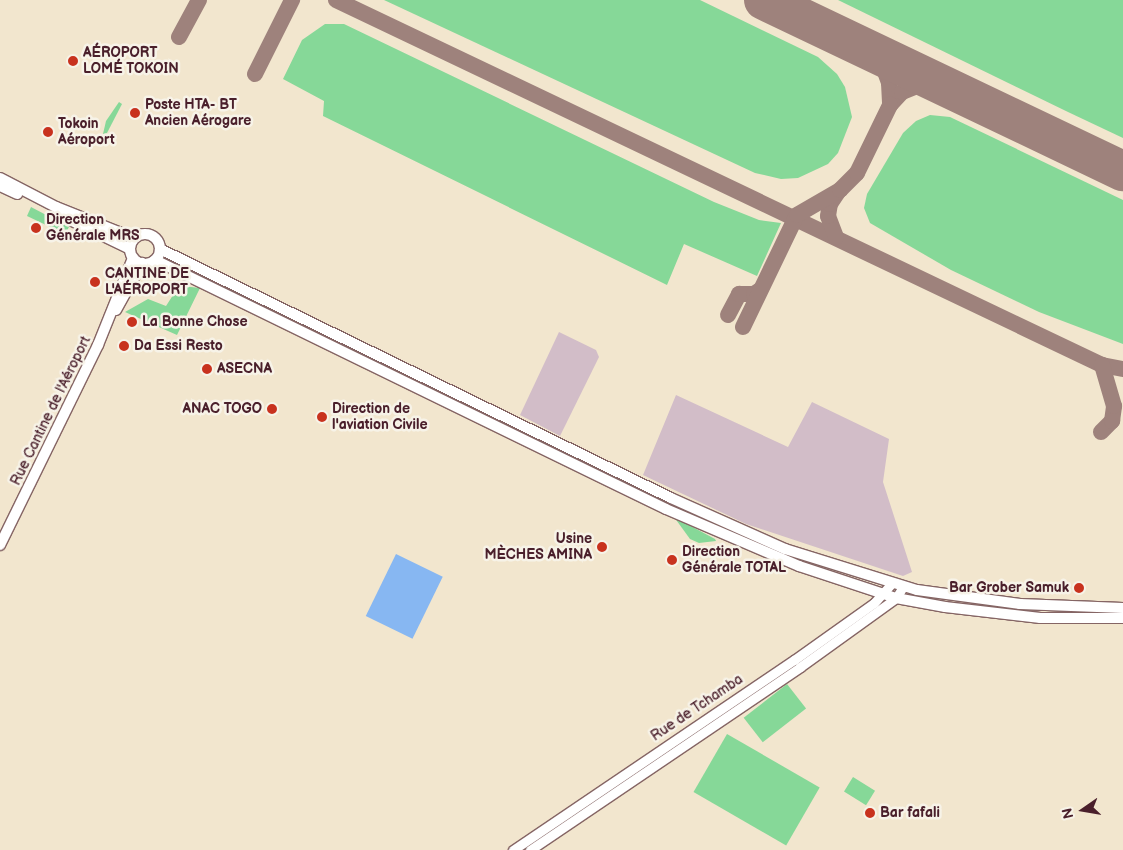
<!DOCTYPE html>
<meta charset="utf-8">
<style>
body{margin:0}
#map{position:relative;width:1123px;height:850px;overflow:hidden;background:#f2e6ce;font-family:"Balsamiq Sans",sans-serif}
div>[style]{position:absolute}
.industrial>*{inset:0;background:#d2bdc8}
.green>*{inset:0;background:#86d898;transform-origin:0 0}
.water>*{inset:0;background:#87b7f2;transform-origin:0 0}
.taxiway>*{height:16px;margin:-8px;padding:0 8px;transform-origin:8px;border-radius:8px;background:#9e827c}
.runway>*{height:40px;margin:-20px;padding:0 20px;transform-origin:20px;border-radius:20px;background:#9e827c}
.roads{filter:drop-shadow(1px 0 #856564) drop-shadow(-1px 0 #856564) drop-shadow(0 1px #856564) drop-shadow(0 -1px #856564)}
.minor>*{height:9px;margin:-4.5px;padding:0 4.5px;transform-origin:4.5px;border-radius:4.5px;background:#fff}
.major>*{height:10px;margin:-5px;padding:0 5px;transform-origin:5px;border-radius:5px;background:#fff}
.major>.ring{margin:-5px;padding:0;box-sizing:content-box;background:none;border:10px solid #fff;border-radius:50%}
.dots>*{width:14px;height:14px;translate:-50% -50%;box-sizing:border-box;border:2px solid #f7f3e8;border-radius:50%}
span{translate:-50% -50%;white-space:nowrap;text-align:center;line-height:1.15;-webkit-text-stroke:5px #f7f3e8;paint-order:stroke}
.poi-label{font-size:14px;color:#4a1f2b;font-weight:700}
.left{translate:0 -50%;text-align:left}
.right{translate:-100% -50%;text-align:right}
.street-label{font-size:14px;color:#4a1f2b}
.north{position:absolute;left:1058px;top:785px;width:50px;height:50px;-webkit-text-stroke:4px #f7f3e8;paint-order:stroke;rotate:257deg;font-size:14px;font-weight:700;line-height:20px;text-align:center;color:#4a1f2b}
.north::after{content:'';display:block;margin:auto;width:18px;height:22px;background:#4a1f2b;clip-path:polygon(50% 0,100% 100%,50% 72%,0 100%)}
</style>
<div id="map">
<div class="industrial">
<div style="clip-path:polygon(559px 332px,596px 350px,599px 357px,560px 436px,520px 415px)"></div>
<div style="clip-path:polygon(676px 395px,788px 447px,812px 402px,889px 439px,883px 482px,912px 572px,903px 576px,746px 524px,643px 475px)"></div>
</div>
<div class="green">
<div style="clip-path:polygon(384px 0,700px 0,818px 57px,837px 74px,845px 87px,852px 117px,838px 153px,828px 164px,798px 178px,781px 179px,755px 173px)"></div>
<div style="clip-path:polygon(838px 0,1123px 0,1123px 138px,1068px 112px)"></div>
<div style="clip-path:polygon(325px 24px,344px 24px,714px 202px,759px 220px,781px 223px,757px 276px,684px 244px,667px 285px,323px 116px,324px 101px,283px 79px,302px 40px)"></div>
<div style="clip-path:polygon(119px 102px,122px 104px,107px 133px,103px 134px,106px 121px)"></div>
<div style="clip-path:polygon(930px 115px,950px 117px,1123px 200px,1123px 344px,1039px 312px,951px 270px,870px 223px,864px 208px,867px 194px,903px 133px,916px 121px)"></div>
<div style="clip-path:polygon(31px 207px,69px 227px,65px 234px,27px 216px)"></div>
<div style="clip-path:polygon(173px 285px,200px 288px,177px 335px,125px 312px,148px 299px,166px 306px,175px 292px,170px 289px)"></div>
<div style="clip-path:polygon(674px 517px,715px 539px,716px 541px,699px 543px,690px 539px)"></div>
<div style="left:787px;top:684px;width:31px;height:55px;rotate:52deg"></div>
<div style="left:727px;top:734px;width:107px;height:67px;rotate:30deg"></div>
<div style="left:853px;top:777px;width:26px;height:17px;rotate:32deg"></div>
</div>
<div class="water">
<div style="left:396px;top:554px;width:52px;height:69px;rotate:26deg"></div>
</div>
<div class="taxiway">
<div style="left:336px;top:0;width:849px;rotate:25.48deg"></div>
<div style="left:1102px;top:365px;width:21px;rotate:11deg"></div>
<div style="left:179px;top:37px;width:42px;rotate:-61.6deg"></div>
<div style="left:853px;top:43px;width:20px;rotate:30deg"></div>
<div style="left:870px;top:53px;width:21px;rotate:49deg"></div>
<div style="left:884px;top:69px;width:15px;rotate:70deg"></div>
<div style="left:889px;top:83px;width:22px;rotate:87deg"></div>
<div style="left:890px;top:105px;width:18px;rotate:-47deg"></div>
<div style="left:902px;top:92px;width:18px;rotate:-22deg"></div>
<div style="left:919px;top:85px;width:15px;rotate:-8deg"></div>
<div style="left:934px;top:83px;width:23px;rotate:18deg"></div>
<div style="left:255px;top:74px;width:83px;rotate:-63.4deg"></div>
<div style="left:836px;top:237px;width:22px;rotate:-111deg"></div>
<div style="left:828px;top:216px;width:12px;rotate:-81deg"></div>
<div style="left:830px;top:204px;width:14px;rotate:-56deg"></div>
<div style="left:728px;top:315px;width:24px;rotate:-62deg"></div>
<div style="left:739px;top:294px;width:15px"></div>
<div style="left:754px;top:294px;width:7px;rotate:-34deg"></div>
<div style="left:743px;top:327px;width:124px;rotate:-64.3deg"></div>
<div style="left:797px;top:215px;width:50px;rotate:-30.2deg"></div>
<div style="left:840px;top:190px;width:24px;rotate:-45deg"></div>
<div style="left:857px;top:173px;width:76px;rotate:-64.1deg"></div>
<div style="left:1101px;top:432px;width:16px;rotate:-45deg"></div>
<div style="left:1112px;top:421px;width:15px;rotate:-82deg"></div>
<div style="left:1114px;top:406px;width:43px;rotate:-106.3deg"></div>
</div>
<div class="runway">
<div style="left:764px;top:0;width:398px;rotate:25.5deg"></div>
</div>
<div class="roads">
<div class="minor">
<div style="left:513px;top:850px;width:339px;rotate:-34.1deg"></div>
<div style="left:794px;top:660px;width:98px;rotate:-35.5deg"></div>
<div style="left:874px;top:603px;width:25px;rotate:-48deg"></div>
<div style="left:530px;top:850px;width:326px;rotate:-34.1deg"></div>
<div style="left:800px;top:667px;width:118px;rotate:-35.7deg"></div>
<div style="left:896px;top:598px;width:13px;rotate:-58deg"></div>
</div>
<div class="major">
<div style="left:0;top:178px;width:63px;rotate:27.4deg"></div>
<div style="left:56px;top:207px;width:84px;rotate:21.7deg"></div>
<div style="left:0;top:186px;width:19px;rotate:25deg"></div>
<div style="left:68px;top:219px;width:69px;rotate:25.8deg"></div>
<div class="ring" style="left:130px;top:234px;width:20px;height:20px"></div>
<div style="left:160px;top:249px;width:568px;rotate:25.98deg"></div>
<div style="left:671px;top:498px;width:125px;rotate:24.1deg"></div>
<div style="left:785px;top:549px;width:138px;rotate:17.3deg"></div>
<div style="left:917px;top:590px;width:104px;rotate:7.7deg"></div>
<div style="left:1020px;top:604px;width:103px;rotate:2.2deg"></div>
<div style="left:155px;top:260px;width:568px;rotate:25.98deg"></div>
<div style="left:666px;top:509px;width:145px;rotate:23.2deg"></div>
<div style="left:799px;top:566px;width:102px;rotate:18.3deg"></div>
<div style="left:896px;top:598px;width:50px;rotate:10.4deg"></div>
<div style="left:945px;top:607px;width:96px;rotate:6.6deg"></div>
<div style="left:1040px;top:618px;width:83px"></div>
<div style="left:116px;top:310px;width:54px;rotate:-61deg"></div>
<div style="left:0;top:545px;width:223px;rotate:-63.9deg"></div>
<div style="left:98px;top:345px;width:94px;rotate:-68.1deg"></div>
</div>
</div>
<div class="dots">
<div style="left:73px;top:61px;background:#c8321e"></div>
<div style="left:135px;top:113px;background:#c8321e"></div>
<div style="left:48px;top:132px;background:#c8321e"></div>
<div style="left:36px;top:228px;background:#c8321e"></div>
<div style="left:95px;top:282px;background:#c8321e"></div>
<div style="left:132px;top:322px;background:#c8321e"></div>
<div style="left:124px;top:346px;background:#c8321e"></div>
<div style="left:207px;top:369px;background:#c8321e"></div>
<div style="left:272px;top:409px;background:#c8321e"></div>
<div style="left:322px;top:417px;background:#c8321e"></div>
<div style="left:602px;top:547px;background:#c8321e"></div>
<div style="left:672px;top:560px;background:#c8321e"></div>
<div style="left:1079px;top:588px;background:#c8321e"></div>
<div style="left:870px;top:813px;background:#c8321e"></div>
</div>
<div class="poi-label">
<span class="left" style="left:83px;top:61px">AÉROPORT<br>LOMÉ TOKOIN</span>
<span class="left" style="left:145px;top:113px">Poste HTA- BT<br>Ancien Aérogare</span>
<span class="left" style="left:58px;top:132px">Tokoin<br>Aéroport</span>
<span class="left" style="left:46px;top:228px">Direction<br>Générale MRS</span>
<span class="left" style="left:105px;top:282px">CANTINE DE<br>L'AÉROPORT</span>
<span class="left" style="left:142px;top:322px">La Bonne Chose</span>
<span class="left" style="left:134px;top:346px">Da Essi Resto</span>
<span class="left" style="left:217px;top:369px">ASECNA</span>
<span class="right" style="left:262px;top:409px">ANAC TOGO</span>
<span class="left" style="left:332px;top:417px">Direction de<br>l'aviation Civile</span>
<span class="right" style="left:592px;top:547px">Usine<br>MÈCHES AMINA</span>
<span class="left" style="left:682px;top:560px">Direction<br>Générale TOTAL</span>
<span class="right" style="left:1069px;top:588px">Bar Grober Samuk</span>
<span class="left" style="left:880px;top:813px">Bar fafali</span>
</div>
<div class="street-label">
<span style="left:51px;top:411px;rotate:-64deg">Rue Cantine de l'Aéroport</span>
<span style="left:697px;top:708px;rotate:-34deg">Rue de Tchamba</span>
</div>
<div class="north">N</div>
</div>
